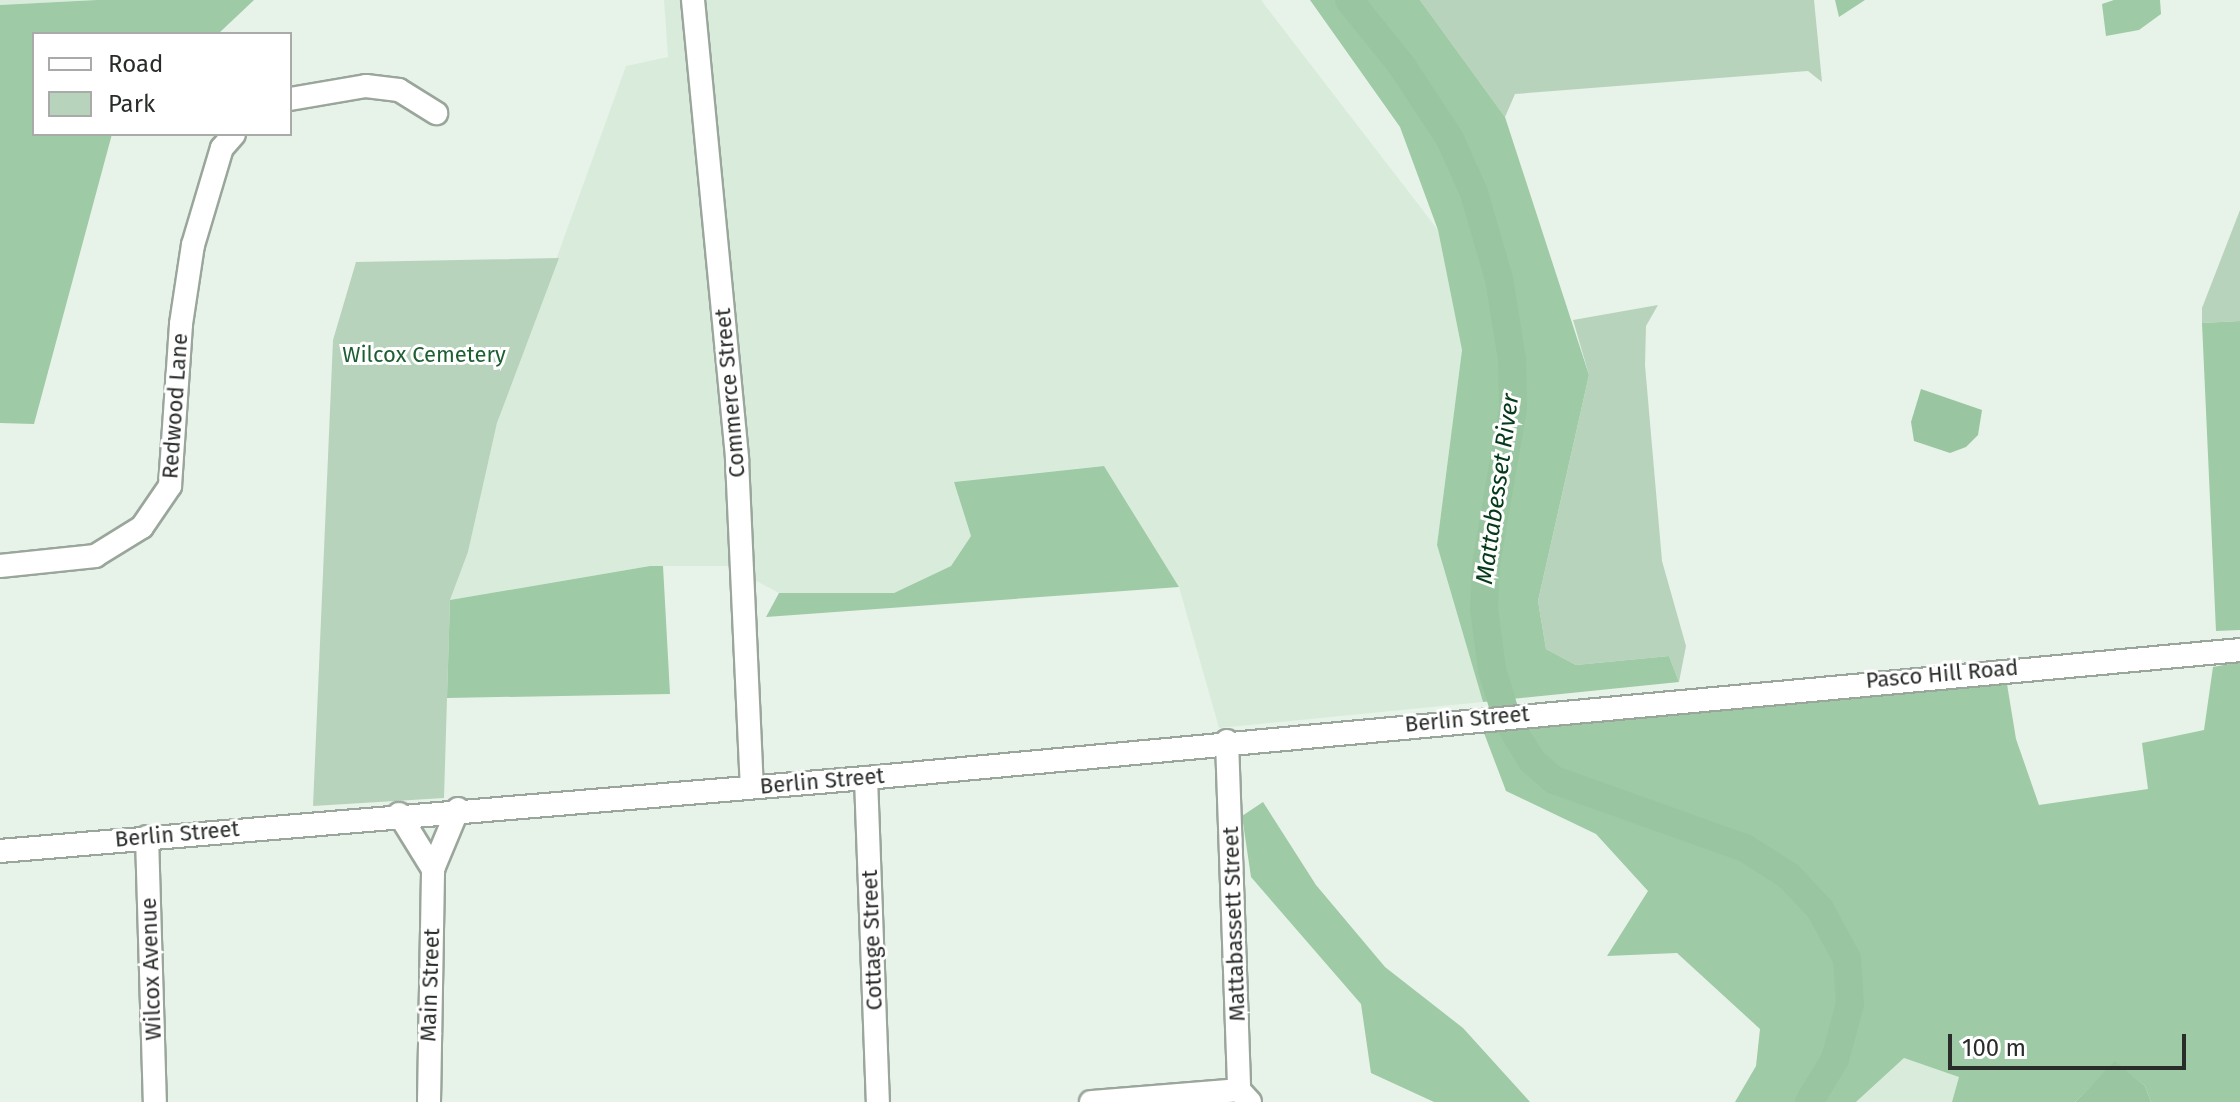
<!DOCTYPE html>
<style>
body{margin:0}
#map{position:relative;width:2240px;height:1102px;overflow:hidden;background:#e7f3e8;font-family:"Fira Sans",sans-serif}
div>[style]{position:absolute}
.built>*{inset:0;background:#d9ecdb}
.green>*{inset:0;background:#b8d3bc}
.forest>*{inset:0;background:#9ecaa5}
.water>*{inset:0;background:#99c6a1}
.river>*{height:28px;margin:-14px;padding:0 14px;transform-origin:14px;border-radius:14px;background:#99c6a1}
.roads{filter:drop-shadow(2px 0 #9aa69c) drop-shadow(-2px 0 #9aa69c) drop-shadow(0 2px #9aa69c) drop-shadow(0 -2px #9aa69c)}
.minor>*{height:22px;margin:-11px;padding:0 11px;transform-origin:11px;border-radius:11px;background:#fff}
span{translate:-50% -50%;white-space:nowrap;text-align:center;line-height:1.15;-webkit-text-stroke:6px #fff;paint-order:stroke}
.park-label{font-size:22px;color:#1d5f30}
.street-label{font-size:22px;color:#292d29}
.water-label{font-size:24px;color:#053a18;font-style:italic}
.legend{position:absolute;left:32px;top:32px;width:260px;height:104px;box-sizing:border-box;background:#fff;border:2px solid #a9aba9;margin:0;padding:10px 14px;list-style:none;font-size:24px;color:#292d29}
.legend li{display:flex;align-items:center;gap:16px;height:40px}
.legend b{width:40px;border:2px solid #a9aba9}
.scale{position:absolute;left:1948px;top:1034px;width:238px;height:36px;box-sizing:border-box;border:4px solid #292d29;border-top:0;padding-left:10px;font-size:24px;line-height:28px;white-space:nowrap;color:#292d29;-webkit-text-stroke:6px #fff;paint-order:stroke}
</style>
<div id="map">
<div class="built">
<div style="clip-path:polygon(0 0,97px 0,0 5px)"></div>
<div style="clip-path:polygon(664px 0,1261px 0,1438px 230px,1462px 350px,1437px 545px,1483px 702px,1219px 728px,1179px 587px,1103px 466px,954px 482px,971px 536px,951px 566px,894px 593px,779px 593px,728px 566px,650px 566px,450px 600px,468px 552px,497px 423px,626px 66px,668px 57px)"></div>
<div style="clip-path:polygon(1904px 1058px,1960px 1077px,1952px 1102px,1856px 1102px)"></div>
</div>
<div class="green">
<div style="clip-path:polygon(1420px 0,1814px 0,1822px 82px,1808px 71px,1515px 94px,1505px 117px)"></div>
<div style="clip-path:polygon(2240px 210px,2240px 321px,2202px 323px,2202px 308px)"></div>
<div style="clip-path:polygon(559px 258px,497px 423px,468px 552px,450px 600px,444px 798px,313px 806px,333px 340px,356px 262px)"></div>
<div style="clip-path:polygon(1658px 305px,1646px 326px,1645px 365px,1662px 561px,1686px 646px,1679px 682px,1669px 656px,1576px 665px,1546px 649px,1538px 601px,1589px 375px,1573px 320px)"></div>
</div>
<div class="forest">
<div style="clip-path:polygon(97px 0,254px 0,218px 34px,34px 34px,34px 134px,112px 134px,34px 424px,0 423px,0 5px)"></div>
<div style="clip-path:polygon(1310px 0,1420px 0,1505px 117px,1589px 375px,1538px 601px,1546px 649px,1576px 665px,1669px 656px,1679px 682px,1483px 702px,1437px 545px,1462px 350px,1438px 230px,1400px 127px)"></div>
<div style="clip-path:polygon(1835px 0,1865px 0,1839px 17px)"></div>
<div style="clip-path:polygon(2114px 0,2160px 0,2161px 14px,2139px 30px,2106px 36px,2102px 4px)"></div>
<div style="clip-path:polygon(2240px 321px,2240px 630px,2216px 631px,2202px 323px)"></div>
<div style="clip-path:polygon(1104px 466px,1179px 587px,766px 617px,779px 593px,894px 593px,951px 566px,971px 536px,954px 482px)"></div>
<div style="clip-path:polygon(650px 566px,663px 566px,670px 694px,447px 698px,450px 600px)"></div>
<div style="clip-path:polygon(2240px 662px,2240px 1102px,2151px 1102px,2145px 1086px,2115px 1062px,2075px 1102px,1952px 1102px,1959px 1077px,1904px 1058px,1856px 1102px,1735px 1102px,1756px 1066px,1760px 1029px,1677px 953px,1607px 956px,1648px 891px,1596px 834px,1506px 791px,1484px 733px,2007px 684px,2016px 739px,2039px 805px,2148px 789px,2142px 743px,2204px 730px,2213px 667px)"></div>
<div style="clip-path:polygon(1263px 802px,1316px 885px,1385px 967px,1463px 1028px,1530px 1102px,1434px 1102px,1371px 1073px,1361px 1004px,1251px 877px,1242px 816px)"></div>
</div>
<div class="water">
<div style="clip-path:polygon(1921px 389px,1982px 410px,1978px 435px,1966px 447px,1950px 453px,1914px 441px,1911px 422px)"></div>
<div style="clip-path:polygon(2115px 1061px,2145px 1086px,2151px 1102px,2075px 1102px)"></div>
</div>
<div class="river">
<div style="left:1349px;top:0;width:85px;rotate:51.2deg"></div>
<div style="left:1402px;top:66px;width:87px;rotate:56.7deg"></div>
<div style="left:1450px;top:139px;width:59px;rotate:66deg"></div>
<div style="left:1474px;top:193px;width:90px;rotate:73.8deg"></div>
<div style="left:1499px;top:279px;width:81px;rotate:80.8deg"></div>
<div style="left:1512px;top:359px;width:49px;rotate:88.8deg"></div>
<div style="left:1513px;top:408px;width:159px;rotate:99.8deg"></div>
<div style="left:1486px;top:565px;width:43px;rotate:92.7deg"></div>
<div style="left:1484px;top:608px;width:63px;rotate:82.6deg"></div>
<div style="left:1492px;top:670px;width:54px;rotate:72.9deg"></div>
<div style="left:1508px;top:722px;width:46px;rotate:58.4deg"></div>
<div style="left:1532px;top:761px;width:29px;rotate:41deg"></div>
<div style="left:1554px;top:780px;width:203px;rotate:19.6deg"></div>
<div style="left:1745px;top:848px;width:52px;rotate:32.5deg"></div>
<div style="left:1789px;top:876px;width:45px;rotate:46.8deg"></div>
<div style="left:1820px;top:909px;width:57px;rotate:61.6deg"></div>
<div style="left:1847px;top:959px;width:45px;rotate:86.2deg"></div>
<div style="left:1850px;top:1004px;width:57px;rotate:105.3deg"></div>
<div style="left:1835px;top:1059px;width:50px;rotate:121.2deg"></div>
</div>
<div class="roads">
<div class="minor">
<div style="left:693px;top:0;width:462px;rotate:84.5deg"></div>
<div style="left:737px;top:460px;width:327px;rotate:87.4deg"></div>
<div style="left:290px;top:99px;width:77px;rotate:-9.7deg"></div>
<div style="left:366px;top:86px;width:33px;rotate:7deg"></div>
<div style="left:399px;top:90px;width:44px;rotate:31.9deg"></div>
<div style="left:0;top:566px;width:96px;rotate:-6deg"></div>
<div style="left:95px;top:556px;width:55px;rotate:-31.7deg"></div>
<div style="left:142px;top:527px;width:50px;rotate:-55.7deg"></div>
<div style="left:170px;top:486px;width:162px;rotate:-86.1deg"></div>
<div style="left:181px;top:324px;width:80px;rotate:-81.4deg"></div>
<div style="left:193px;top:245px;width:101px;rotate:-73.4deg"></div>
<div style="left:222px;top:148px;width:18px;rotate:-49deg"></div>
<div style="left:1227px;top:741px;width:349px;rotate:88deg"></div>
<div style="left:1239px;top:1090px;width:16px;rotate:47deg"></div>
<div style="left:866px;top:778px;width:324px;rotate:87.9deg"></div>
<div style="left:399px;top:814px;width:65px;rotate:58.3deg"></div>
<div style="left:147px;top:837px;width:265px;rotate:88.3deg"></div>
<div style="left:0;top:851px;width:869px;rotate:-4.82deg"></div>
<div style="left:866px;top:778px;width:1380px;rotate:-5.32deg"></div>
<div style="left:429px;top:1102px;width:233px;rotate:-89deg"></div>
<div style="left:433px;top:869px;width:65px;rotate:-67.4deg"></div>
<div style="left:1091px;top:1102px;width:148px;rotate:-4.6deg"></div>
</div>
</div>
<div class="park-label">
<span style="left:424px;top:355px">Wilcox Cemetery</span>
</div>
<div class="street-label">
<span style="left:730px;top:393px;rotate:-95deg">Commerce Street</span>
<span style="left:175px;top:406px;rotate:-86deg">Redwood Lane</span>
<span style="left:1942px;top:674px;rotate:-5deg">Pasco Hill Road</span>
<span style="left:1467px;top:719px;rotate:-5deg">Berlin Street</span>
<span style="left:822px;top:781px;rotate:-5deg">Berlin Street</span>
<span style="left:177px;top:834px;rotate:-5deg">Berlin Street</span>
<span style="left:1234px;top:924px;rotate:-92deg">Mattabassett Street</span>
<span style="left:872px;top:940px;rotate:-92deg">Cottage Street</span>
<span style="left:151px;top:969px;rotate:-92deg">Wilcox Avenue</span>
<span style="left:430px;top:985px;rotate:-88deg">Main Street</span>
</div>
<div class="water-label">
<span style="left:1498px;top:489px;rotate:-82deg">Mattabesset River</span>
</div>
<ul class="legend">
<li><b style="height:10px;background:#fff"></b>Road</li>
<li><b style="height:22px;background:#b8d3bc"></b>Park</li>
</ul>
<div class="scale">100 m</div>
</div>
